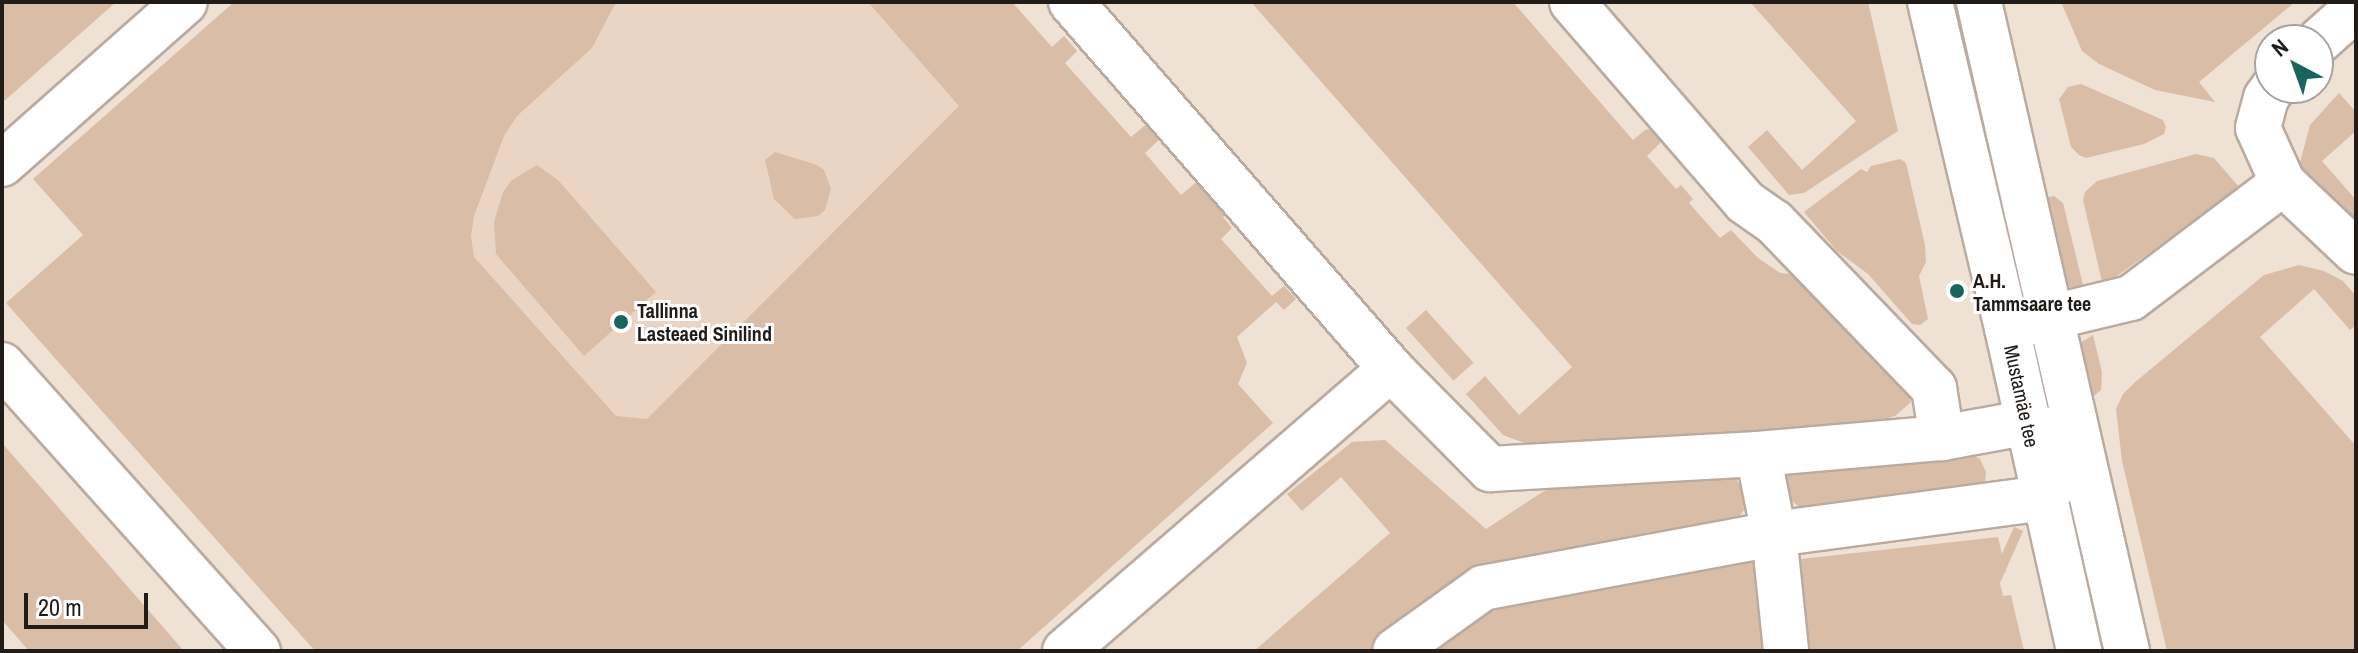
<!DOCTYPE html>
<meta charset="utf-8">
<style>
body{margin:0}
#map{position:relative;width:2358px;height:653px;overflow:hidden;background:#f0e1d5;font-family:"Archivo Narrow",sans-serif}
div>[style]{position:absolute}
.built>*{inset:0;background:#ead5c4}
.green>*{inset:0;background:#d9bda7;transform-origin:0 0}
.roads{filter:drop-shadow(2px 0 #b9aba0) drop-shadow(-2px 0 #b9aba0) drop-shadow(0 2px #b9aba0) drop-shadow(0 -2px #b9aba0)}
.minor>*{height:44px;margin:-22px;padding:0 22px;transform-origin:22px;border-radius:22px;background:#fff}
.major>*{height:44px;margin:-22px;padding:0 22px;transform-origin:22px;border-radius:22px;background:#fff}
.dots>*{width:22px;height:22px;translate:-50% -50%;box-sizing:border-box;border:4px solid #fff;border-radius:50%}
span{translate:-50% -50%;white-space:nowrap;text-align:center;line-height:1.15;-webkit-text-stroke:6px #fff;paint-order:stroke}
.poi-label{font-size:20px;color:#211c18;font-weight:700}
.left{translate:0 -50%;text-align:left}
.street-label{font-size:20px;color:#211c18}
.frame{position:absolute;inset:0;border:4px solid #211c18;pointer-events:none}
.north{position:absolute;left:2254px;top:24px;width:80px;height:80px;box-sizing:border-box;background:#fff;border:2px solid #a6a4a3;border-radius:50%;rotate:319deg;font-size:22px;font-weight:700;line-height:32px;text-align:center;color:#211c18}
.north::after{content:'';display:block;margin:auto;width:28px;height:36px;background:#19645d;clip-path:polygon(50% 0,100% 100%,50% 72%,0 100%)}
.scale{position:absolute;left:24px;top:593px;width:124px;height:36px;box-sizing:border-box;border:4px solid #211c18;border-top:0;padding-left:10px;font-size:24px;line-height:28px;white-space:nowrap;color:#211c18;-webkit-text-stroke:6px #fff;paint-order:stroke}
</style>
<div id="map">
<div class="built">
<div style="clip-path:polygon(589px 2px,983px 2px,1008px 31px,638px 651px,231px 310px)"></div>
</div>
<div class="green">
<div style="clip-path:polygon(2px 2px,116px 2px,2px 103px)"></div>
<div style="clip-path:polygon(234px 2px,616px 2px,592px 48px,517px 116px,504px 136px,474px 216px,471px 236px,474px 257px,616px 416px,647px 419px,959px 106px,868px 2px,1012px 2px,1052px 47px,1064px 36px,1077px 51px,1065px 63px,1131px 137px,1149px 122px,1163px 136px,1145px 153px,1181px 195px,1206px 174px,1234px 207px,1223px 217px,1232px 228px,1221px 239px,1272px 296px,1284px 286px,1296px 299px,1284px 310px,1276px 302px,1237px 337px,1247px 363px,1238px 384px,1273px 423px,1017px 651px,315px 651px,6px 303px,83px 235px,33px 179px)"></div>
<div style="clip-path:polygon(1251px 2px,1513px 2px,1633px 140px,1645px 130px,1662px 126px,1660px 143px,1647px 156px,1676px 189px,1681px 185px,1693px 199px,1689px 203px,1720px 238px,1731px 230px,1758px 258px,1780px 273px,1792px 274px,1820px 288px,1907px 391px,1911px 402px,1895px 416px,1868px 424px,1539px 443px,1524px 443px,1503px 435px,1466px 394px,1485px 376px,1519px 415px,1572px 367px)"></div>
<div style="clip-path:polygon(1750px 2px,1868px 2px,1898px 131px,1804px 193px,1789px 195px,1748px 147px,1767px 130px,1802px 170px,1856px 121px)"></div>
<div style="clip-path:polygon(2061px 2px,2295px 2px,2199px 82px,2215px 102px,2155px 90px,2099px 64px,2082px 51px)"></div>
<div style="clip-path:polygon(2081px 84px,2163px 120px,2166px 127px,2164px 134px,2144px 144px,2086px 158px,2079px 155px,2071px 147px,2059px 99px,2068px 87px)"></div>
<div style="clip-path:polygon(2339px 93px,2356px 112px,2356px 131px,2322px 161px,2356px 200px,2356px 233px,2298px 170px,2310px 125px)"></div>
<div style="clip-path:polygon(775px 152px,817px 165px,824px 170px,831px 189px,825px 210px,818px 216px,795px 219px,774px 199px,765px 160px)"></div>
<div style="clip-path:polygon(2196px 154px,2214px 158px,2240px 188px,2103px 286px,2083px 200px,2085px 192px,2097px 181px)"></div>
<div style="clip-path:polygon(1900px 159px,1906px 163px,1925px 245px,1926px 262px,1919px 276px,1928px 319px,1920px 325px,1912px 324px,1868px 274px,1837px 251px,1804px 212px,1861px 169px,1867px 172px,1871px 166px)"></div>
<div style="clip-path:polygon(537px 165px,558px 180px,656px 292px,584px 356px,496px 254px,494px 222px,503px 192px,512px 180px)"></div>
<div style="clip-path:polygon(2054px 196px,2063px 203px,2084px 289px,2064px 286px,2044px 198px)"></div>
<div style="clip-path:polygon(2299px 265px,2324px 271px,2343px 281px,2356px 296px,2356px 325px,2350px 330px,2314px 289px,2260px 337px,2356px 446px,2356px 651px,2167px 651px,2122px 461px,2116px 409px,2123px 394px,2134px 383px,2264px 275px)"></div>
<div style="left:1426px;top:310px;width:71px;height:27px;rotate:48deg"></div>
<div style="clip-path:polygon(2093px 335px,2102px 372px,2101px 390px,2090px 399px,2078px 344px)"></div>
<div style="clip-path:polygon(1385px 440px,1486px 529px,1544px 491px,1570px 481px,1730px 470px,1742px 488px,1744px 510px,1738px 518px,1725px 523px,1419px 617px,1373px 651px,1254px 651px,1390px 533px,1341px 477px,1302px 511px,1287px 494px,1352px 442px)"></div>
<div style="clip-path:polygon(2px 443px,184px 651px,29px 651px,2px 620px)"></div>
<div style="clip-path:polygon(1970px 454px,1980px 459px,1986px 472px,1985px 482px,1978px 487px,1800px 507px,1789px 499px,1784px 487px,1790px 469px)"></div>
<div style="left:2014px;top:527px;width:10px;height:127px;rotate:24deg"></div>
<div style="clip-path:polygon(1998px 537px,2006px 572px,1998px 575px,2003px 596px,2011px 595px,2024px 651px,1804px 651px,1792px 560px)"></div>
<div style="clip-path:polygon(1754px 554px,1767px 651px,1418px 651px,1500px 603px)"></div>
</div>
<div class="roads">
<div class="minor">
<div style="left:1071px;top:2px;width:487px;rotate:48.9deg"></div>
<div style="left:1391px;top:369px;width:141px;rotate:45.3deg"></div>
<div style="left:1490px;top:469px;width:268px;rotate:-3.2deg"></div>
<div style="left:1758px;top:454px;width:185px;rotate:-5deg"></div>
<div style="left:1942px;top:438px;width:88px;rotate:-10.4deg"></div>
<div style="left:2029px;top:422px;width:59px;rotate:30.5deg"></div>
<div style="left:2080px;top:452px;width:58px;rotate:128deg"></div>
<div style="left:2044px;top:498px;width:272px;rotate:172.4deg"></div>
<div style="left:1774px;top:534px;width:296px;rotate:169.5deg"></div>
<div style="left:1483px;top:588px;width:108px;rotate:144.4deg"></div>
<div style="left:1572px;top:2px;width:264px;rotate:49.1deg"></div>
<div style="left:1745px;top:202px;width:35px;rotate:35deg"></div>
<div style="left:1774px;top:222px;width:231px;rotate:46.1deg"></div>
<div style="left:1934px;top:388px;width:51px;rotate:80.9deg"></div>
<div style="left:2318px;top:42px;width:51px;rotate:-41.8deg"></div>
<div style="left:2273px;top:88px;width:12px;rotate:125deg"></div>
<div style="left:2266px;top:98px;width:31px;rotate:105deg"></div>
<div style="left:2258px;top:128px;width:60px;rotate:65.6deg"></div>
<div style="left:2px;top:164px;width:244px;rotate:-41.5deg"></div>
<div style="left:2015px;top:326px;width:119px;rotate:-13.6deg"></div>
<div style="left:2131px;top:298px;width:191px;rotate:-37.1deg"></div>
<div style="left:2283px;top:183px;width:100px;rotate:43.4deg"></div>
<div style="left:2px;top:365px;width:384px;rotate:48.2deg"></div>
<div style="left:1758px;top:454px;width:82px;rotate:78.7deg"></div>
<div style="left:1774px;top:534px;width:118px;rotate:84.1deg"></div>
<div style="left:1065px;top:651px;width:431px;rotate:-40.9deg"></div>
</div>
<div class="major">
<div style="left:1930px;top:2px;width:335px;rotate:76.7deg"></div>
<div style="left:2007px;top:328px;width:331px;rotate:77.4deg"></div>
<div style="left:1979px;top:2px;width:666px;rotate:77.15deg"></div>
</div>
</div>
<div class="dots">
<div style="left:1957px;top:291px;background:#19645d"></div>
<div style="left:621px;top:322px;background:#19645d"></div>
</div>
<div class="poi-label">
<span class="left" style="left:1973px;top:292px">A.H.<br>Tammsaare tee</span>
<span class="left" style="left:637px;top:322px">Tallinna<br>Lasteaed Sinilind</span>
</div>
<div class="street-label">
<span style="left:2022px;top:396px;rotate:78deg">Mustamäe tee</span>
</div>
<div class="frame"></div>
<div class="north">N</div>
<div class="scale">20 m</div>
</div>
